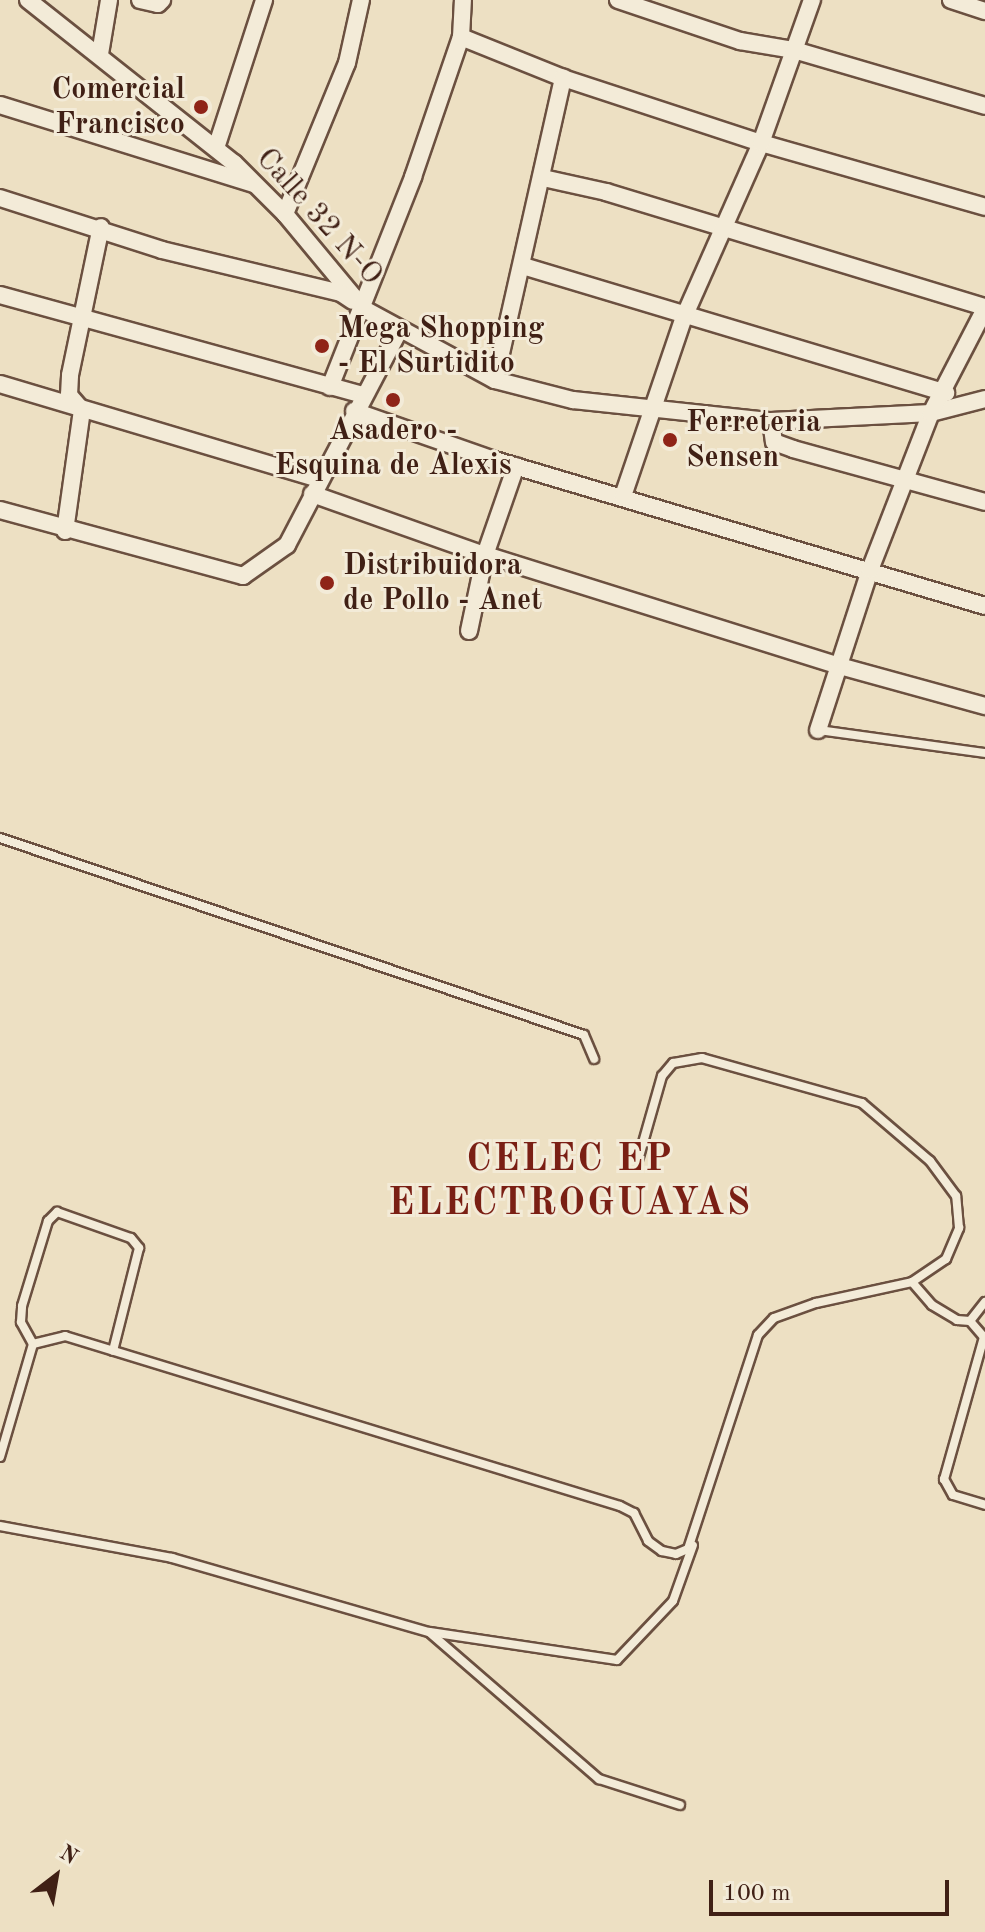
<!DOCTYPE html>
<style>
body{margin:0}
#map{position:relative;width:985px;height:1932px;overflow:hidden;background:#ede0c3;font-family:"Old Standard TT",serif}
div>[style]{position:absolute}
.roads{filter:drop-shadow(2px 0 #6b5040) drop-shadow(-2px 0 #6b5040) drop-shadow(0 2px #6b5040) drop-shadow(0 -2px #6b5040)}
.lane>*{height:8px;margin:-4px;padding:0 4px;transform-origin:4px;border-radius:4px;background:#f3ebd8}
.street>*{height:16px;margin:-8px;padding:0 8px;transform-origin:8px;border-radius:8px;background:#f3ebd8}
.dots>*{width:22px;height:22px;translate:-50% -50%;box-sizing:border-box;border:4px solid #f3ebd8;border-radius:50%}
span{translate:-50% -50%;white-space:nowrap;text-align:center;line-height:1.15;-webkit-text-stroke:6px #f3ebd8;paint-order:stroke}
.poi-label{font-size:30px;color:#402015;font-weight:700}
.right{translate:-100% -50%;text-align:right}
.left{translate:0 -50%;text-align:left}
.street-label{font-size:30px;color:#402015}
.district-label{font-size:38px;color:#7a1f14;font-weight:700;letter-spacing:2px}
.north{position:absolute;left:16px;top:1836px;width:80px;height:80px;-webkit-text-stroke:6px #f3ebd8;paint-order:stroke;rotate:31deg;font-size:22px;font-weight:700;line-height:32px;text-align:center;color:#402015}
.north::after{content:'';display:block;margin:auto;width:28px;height:36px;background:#402015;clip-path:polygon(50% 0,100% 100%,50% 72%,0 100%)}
.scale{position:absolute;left:709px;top:1880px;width:240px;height:36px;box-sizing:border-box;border:4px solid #402015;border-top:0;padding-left:10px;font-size:24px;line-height:28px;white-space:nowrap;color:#402015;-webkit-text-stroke:6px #f3ebd8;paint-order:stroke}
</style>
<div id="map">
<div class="roads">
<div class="lane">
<div style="left:819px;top:730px;width:168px;rotate:7.9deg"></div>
<div style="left:0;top:838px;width:616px;rotate:18.64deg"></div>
<div style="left:584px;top:1035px;width:26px;rotate:67deg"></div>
<div style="left:912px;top:1282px;width:30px;rotate:49deg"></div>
<div style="left:932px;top:1305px;width:29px;rotate:31deg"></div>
<div style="left:957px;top:1320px;width:13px;rotate:4deg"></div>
<div style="left:970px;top:1321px;width:24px;rotate:-52deg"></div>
<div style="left:970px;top:1321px;width:21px;rotate:49deg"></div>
<div style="left:984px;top:1337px;width:148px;rotate:105.7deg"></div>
<div style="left:944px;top:1479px;width:18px;rotate:61deg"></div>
<div style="left:953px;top:1495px;width:34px;rotate:17deg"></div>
<div style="left:33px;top:1344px;width:25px;rotate:-119deg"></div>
<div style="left:21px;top:1322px;width:16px;rotate:-86deg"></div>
<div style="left:22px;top:1306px;width:89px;rotate:-73deg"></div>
<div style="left:48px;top:1221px;width:13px;rotate:-45deg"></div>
<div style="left:57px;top:1212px;width:78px;rotate:19.4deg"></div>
<div style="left:131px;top:1238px;width:13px;rotate:51deg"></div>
<div style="left:139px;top:1248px;width:106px;rotate:104.2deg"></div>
<div style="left:0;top:1457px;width:118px;rotate:-73.7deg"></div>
<div style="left:33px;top:1344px;width:33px;rotate:-14deg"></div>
<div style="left:65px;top:1336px;width:580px;rotate:17.03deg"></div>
<div style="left:620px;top:1506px;width:16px;rotate:27deg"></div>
<div style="left:634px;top:1513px;width:31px;rotate:63deg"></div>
<div style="left:648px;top:1541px;width:17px;rotate:36deg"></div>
<div style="left:662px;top:1551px;width:14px;rotate:12deg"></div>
<div style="left:676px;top:1554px;width:13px;rotate:-23deg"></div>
<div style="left:688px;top:1549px;width:225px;rotate:-71.9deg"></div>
<div style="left:758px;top:1335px;width:23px;rotate:-47deg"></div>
<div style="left:774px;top:1318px;width:45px;rotate:-19.7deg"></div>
<div style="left:816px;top:1303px;width:98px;rotate:-12.3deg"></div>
<div style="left:912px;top:1282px;width:41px;rotate:-34.1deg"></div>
<div style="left:946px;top:1259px;width:34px;rotate:-67deg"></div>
<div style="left:959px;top:1228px;width:32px;rotate:-95deg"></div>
<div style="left:956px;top:1196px;width:44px;rotate:-126.6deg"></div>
<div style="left:930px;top:1161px;width:89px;rotate:-139.5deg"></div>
<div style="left:862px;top:1103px;width:166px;rotate:-164.3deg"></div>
<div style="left:702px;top:1058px;width:29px;rotate:170deg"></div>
<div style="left:673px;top:1063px;width:17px;rotate:130deg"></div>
<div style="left:662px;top:1076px;width:84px;rotate:105.9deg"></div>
<div style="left:0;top:1526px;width:175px;rotate:10.5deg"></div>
<div style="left:172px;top:1558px;width:267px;rotate:16.1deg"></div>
<div style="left:429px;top:1632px;width:225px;rotate:40.9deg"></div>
<div style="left:599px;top:1779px;width:85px;rotate:17.8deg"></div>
<div style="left:430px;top:1632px;width:189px;rotate:8.5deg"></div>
<div style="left:617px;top:1660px;width:81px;rotate:-46.5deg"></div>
<div style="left:673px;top:1601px;width:59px;rotate:-70.3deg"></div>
</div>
<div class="street">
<div style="left:28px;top:0;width:263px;rotate:38.4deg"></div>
<div style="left:234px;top:163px;width:72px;rotate:45deg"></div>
<div style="left:285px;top:214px;width:124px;rotate:50.3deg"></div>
<div style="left:364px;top:309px;width:149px;rotate:28.5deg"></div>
<div style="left:495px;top:380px;width:81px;rotate:14.4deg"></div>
<div style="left:573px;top:400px;width:199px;rotate:6.1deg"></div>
<div style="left:771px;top:421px;width:160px;rotate:-2.9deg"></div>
<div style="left:931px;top:413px;width:56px;rotate:-14.5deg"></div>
<div style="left:140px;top:0;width:18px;rotate:13deg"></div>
<div style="left:158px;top:4px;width:6px;rotate:-45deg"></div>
<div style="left:618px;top:0;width:129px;rotate:18.6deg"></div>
<div style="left:740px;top:41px;width:55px;rotate:9.5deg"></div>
<div style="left:794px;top:50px;width:199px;rotate:16.3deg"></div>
<div style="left:951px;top:0;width:36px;rotate:18deg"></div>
<div style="left:461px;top:37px;width:110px;rotate:21.9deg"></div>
<div style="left:563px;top:78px;width:208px;rotate:18.2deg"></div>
<div style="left:761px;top:143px;width:233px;rotate:15.9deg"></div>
<div style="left:100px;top:54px;width:55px;rotate:-80.5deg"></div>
<div style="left:0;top:105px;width:266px;rotate:17.3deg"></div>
<div style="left:216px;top:148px;width:156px;rotate:-72deg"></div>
<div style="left:543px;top:178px;width:65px;rotate:12.5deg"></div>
<div style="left:606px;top:192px;width:396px;rotate:16.9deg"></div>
<div style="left:0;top:198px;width:170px;rotate:17.8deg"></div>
<div style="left:162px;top:250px;width:184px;rotate:13.5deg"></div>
<div style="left:341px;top:293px;width:14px;rotate:34deg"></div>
<div style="left:285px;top:214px;width:163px;rotate:-67.7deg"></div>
<div style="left:347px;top:63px;width:65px;rotate:-77.5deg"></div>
<div style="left:523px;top:266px;width:442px;rotate:16.7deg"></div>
<div style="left:0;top:295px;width:376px;rotate:15.4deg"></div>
<div style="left:495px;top:380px;width:310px;rotate:-77.3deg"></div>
<div style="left:0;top:384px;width:333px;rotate:16.6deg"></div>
<div style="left:330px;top:387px;width:226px;rotate:-68.4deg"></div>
<div style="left:413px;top:177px;width:148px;rotate:-71.1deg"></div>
<div style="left:461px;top:37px;width:37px;rotate:-87deg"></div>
<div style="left:354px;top:411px;width:145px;rotate:19.3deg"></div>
<div style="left:491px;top:459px;width:515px;rotate:16.57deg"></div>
<div style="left:771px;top:421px;width:21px;rotate:82deg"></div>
<div style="left:774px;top:442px;width:20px;rotate:20deg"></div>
<div style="left:793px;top:449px;width:199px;rotate:15.4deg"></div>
<div style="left:312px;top:494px;width:177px;rotate:19.5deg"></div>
<div style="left:479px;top:553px;width:374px;rotate:17.4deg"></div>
<div style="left:836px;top:665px;width:155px;rotate:15.4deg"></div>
<div style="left:623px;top:496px;width:189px;rotate:-71.2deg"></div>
<div style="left:684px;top:317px;width:190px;rotate:-66.1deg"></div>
<div style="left:761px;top:143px;width:152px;rotate:-70.4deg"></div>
<div style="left:0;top:510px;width:252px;rotate:15.2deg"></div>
<div style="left:243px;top:576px;width:54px;rotate:-35.2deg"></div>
<div style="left:287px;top:545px;width:242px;rotate:-62.4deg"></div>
<div style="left:65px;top:531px;width:122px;rotate:-82deg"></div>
<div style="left:82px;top:410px;width:20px;rotate:-131deg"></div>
<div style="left:69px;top:395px;width:20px;rotate:-87deg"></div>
<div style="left:70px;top:375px;width:151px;rotate:-78.2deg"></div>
<div style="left:469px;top:631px;width:78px;rotate:-78.1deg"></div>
<div style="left:485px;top:555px;width:94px;rotate:-70.8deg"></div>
<div style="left:818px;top:730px;width:168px;rotate:-72deg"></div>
<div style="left:870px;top:570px;width:168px;rotate:-68.8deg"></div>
<div style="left:931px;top:413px;width:117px;rotate:-62.6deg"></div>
</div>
</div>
<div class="dots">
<div style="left:201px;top:107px;background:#8f2418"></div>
<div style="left:322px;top:346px;background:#8f2418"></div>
<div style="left:393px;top:400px;background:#8f2418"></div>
<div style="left:670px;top:440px;background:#8f2418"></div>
<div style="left:327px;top:583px;background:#8f2418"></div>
</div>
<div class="poi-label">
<span class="right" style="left:185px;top:107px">Comercial<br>Francisco</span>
<span class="left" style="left:338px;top:346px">Mega Shopping<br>- El Surtidito</span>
<span class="left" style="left:686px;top:440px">Ferreteria<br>Sensen</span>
<span style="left:393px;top:448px">Asadero -<br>Esquina de Alexis</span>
<span class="left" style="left:343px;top:583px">Distribuidora<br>de Pollo - Anet</span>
</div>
<div class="street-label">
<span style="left:319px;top:217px;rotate:48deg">Calle 32 N-O</span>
</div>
<div class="district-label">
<span style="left:570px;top:1183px">CELEC EP<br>ELECTROGUAYAS</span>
</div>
<div class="north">N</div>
<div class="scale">100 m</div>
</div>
